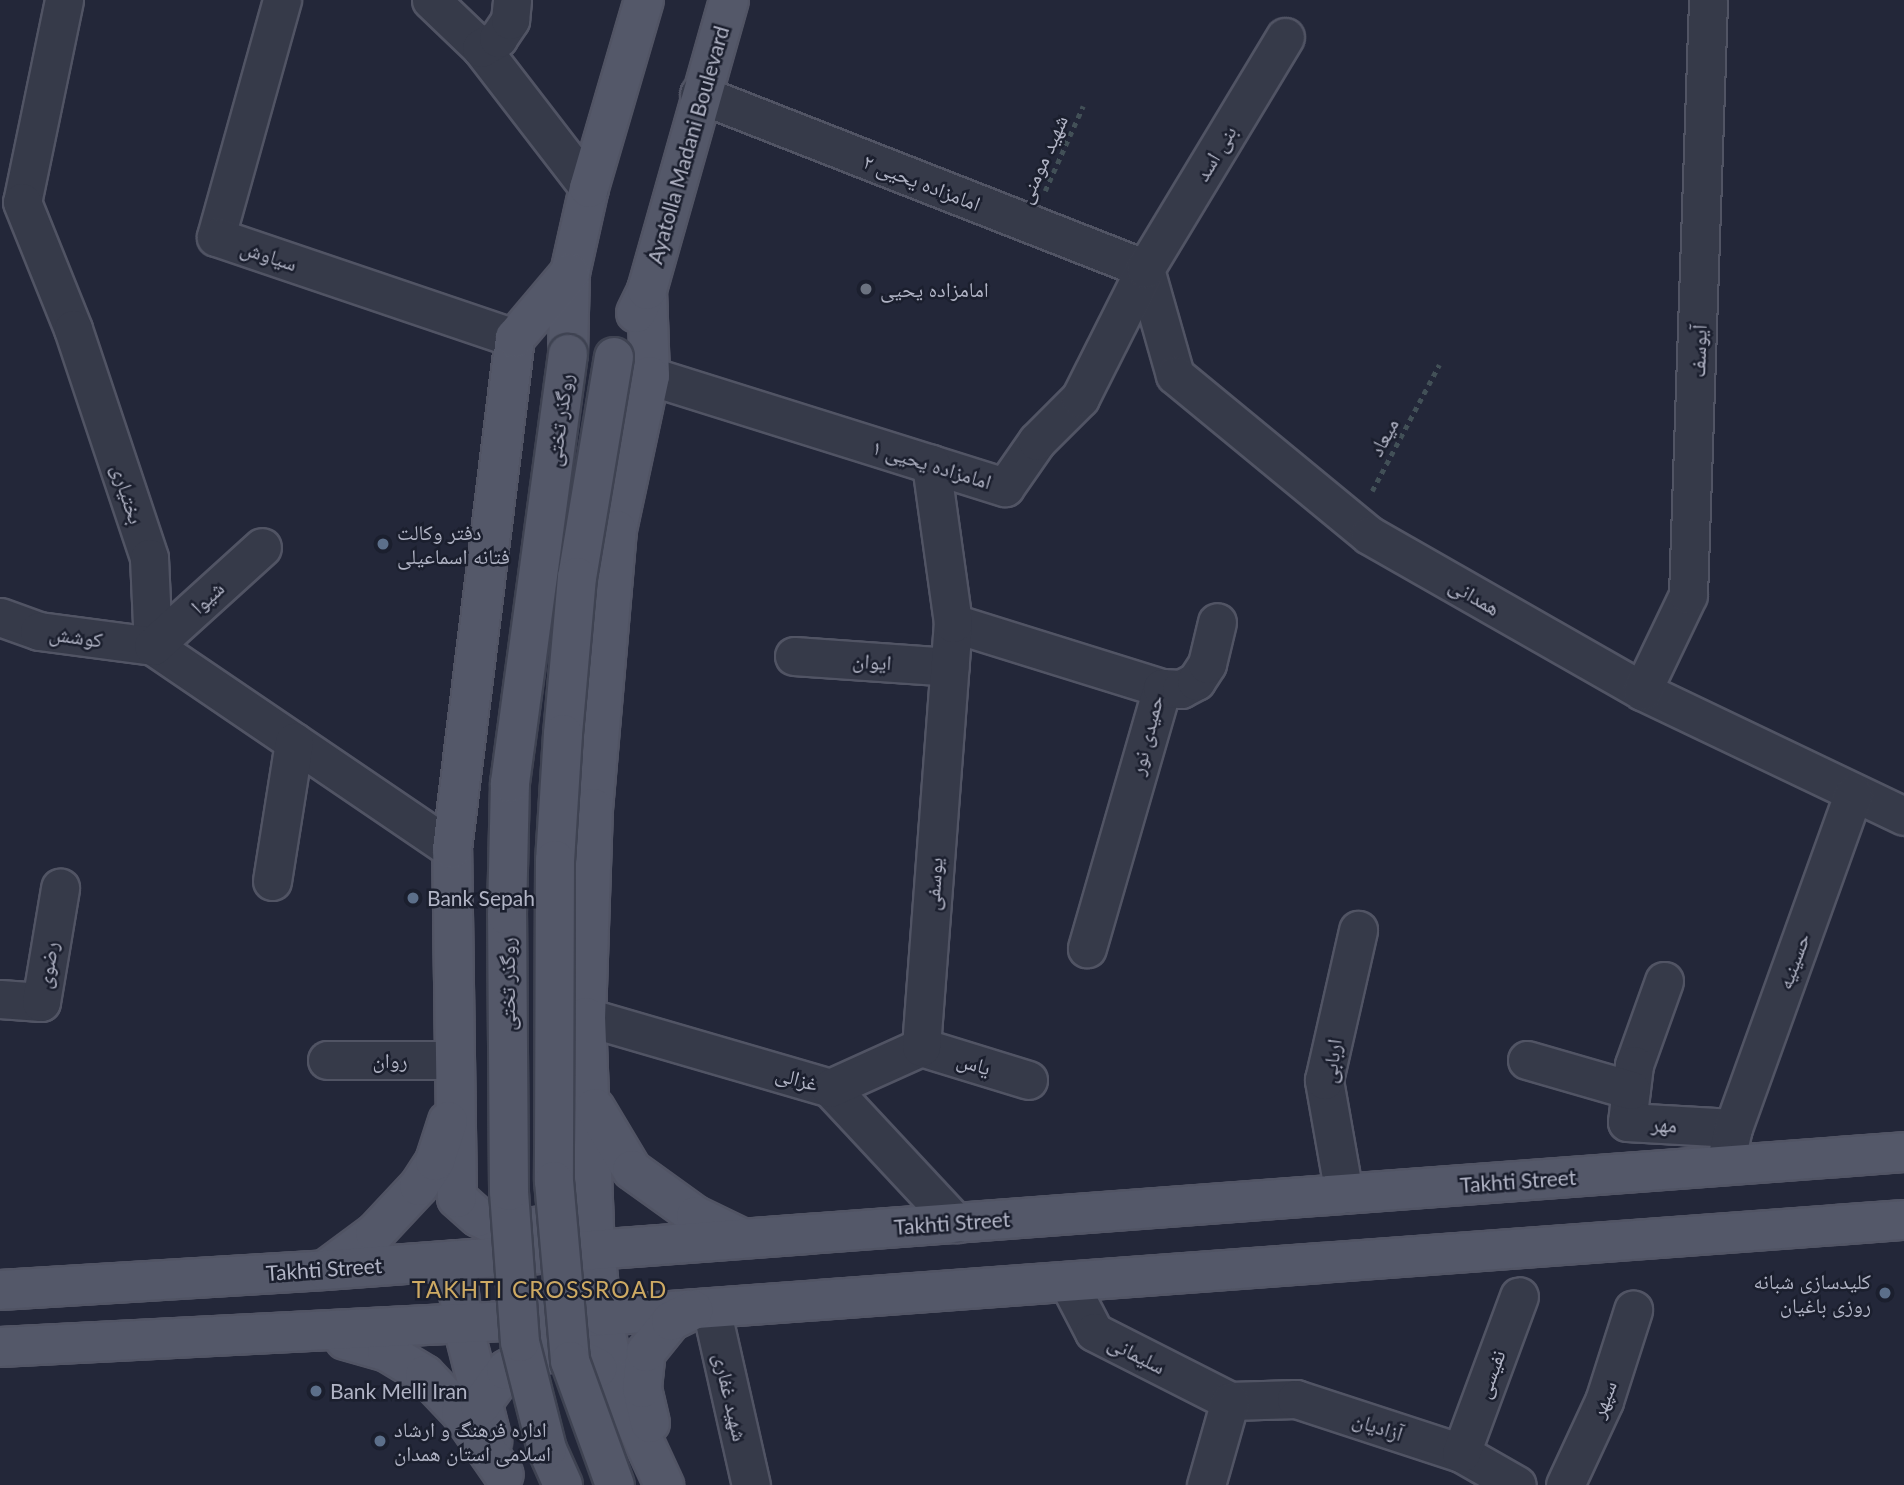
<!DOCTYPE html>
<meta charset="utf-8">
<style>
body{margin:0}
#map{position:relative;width:1904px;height:1485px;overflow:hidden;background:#232739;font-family:Lato,"Noto Naskh Arabic",sans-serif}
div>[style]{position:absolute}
.path>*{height:4.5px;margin-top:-2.25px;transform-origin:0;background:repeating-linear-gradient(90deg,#425057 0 5px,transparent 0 10px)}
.roads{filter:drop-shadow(2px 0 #515464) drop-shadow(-2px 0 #515464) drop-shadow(0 2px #515464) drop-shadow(0 -2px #515464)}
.minor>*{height:37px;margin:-18.5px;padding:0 18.5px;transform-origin:18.5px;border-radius:18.5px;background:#363a49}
.major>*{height:38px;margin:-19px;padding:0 19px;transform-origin:19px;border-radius:19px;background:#545869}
.bridges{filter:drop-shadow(2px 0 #3f4352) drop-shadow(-2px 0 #3f4352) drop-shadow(0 2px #3f4352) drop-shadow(0 -2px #3f4352)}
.major-bridge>*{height:38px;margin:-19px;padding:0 19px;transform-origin:19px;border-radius:19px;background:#545869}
.dots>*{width:19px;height:19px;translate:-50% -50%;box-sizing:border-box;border:4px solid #1b1f2e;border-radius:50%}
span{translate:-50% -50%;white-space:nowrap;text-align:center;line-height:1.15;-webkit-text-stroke:5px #1b1f2e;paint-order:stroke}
.street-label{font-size:21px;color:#b1b4c5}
.poi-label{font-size:21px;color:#b1b4c5}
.left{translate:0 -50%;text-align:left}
.right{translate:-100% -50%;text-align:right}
.neighbourhood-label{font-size:23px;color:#ceaa63;letter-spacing:2px}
</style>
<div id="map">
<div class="path">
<div style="left:1045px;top:191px;width:93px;rotate:-65.9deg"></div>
<div style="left:1372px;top:491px;width:143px;rotate:-62deg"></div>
</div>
<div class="roads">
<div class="minor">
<div style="left:64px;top:0;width:206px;rotate:101.7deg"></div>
<div style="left:22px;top:202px;width:137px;rotate:68.1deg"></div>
<div style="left:73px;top:329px;width:241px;rotate:71.6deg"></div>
<div style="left:149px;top:558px;width:88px;rotate:87.4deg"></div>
<div style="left:153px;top:646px;width:361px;rotate:34.2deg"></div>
<div style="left:282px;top:0;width:246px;rotate:105.6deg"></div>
<div style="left:216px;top:237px;width:316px;rotate:18.7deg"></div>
<div style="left:431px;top:0;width:69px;rotate:43.8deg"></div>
<div style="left:481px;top:48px;width:177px;rotate:52.4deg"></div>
<div style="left:481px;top:48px;width:20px;rotate:-30deg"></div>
<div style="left:498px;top:38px;width:22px;rotate:-56deg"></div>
<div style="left:510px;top:20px;width:20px;rotate:-84deg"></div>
<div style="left:699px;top:94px;width:479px;rotate:21.4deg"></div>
<div style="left:1145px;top:269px;width:110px;rotate:74.2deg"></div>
<div style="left:1175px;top:375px;width:251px;rotate:39.5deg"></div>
<div style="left:1369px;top:535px;width:314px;rotate:29.7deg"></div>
<div style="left:1642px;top:691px;width:290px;rotate:25.5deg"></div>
<div style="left:650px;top:376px;width:372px;rotate:17.4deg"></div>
<div style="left:1005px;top:487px;width:56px;rotate:-55.2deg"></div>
<div style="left:1037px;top:441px;width:61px;rotate:-45deg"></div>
<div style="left:1080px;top:398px;width:144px;rotate:-63.3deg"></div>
<div style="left:1145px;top:269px;width:271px;rotate:-58.9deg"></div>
<div style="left:0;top:617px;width:41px;rotate:19.7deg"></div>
<div style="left:39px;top:631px;width:115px;rotate:7.5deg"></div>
<div style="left:153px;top:646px;width:147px;rotate:-42.2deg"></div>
<div style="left:953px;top:623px;width:219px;rotate:17.3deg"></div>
<div style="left:1162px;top:688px;width:271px;rotate:106.1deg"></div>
<div style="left:794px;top:656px;width:156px;rotate:4deg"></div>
<div style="left:1162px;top:688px;width:19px;rotate:3deg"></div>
<div style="left:1181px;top:689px;width:17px;rotate:-28deg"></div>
<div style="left:1196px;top:681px;width:20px;rotate:-57deg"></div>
<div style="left:1207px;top:664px;width:43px;rotate:-76.6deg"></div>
<div style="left:1642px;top:691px;width:106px;rotate:-64.4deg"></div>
<div style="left:1688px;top:595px;width:595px;rotate:-88.07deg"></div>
<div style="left:272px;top:881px;width:141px;rotate:-81deg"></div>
<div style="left:1664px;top:981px;width:89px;rotate:109.7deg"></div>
<div style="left:1634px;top:1065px;width:57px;rotate:97deg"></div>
<div style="left:1627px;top:1122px;width:106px;rotate:3.2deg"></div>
<div style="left:0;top:999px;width:41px;rotate:4.2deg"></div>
<div style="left:41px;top:1002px;width:116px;rotate:-80.5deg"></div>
<div style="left:586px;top:1017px;width:254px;rotate:16.2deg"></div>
<div style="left:830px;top:1088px;width:185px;rotate:47deg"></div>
<div style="left:921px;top:1047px;width:112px;rotate:17.1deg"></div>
<div style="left:327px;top:1060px;width:126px"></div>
<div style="left:1527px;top:1060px;width:108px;rotate:16.1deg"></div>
<div style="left:830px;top:1088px;width:100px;rotate:-24.3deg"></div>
<div style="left:921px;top:1047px;width:425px;rotate:-85.7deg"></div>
<div style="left:953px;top:623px;width:161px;rotate:-97.9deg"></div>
<div style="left:1725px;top:1165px;width:38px;rotate:-78deg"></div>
<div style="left:1733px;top:1128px;width:355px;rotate:-70.2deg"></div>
<div style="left:1344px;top:1194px;width:116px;rotate:-100deg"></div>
<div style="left:1324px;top:1080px;width:154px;rotate:-77.2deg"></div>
<div style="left:1068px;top:1282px;width:56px;rotate:62.5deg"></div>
<div style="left:1094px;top:1332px;width:153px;rotate:26.9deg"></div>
<div style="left:1230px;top:1401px;width:66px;rotate:-1.7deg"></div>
<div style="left:1296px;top:1399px;width:174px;rotate:18.1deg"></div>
<div style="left:1461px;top:1453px;width:64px;rotate:29.7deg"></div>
<div style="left:711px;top:1308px;width:181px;rotate:77.3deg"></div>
<div style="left:1461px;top:1453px;width:167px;rotate:-69.7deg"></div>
<div style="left:1206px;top:1485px;width:87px;rotate:-74.1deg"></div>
<div style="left:1565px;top:1485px;width:93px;rotate:-65.1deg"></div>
<div style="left:1604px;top:1401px;width:96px;rotate:-72.3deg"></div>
</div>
<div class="major">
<div style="left:647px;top:290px;width:86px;rotate:88deg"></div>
<div style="left:650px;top:376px;width:157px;rotate:102.1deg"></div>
<div style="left:617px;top:530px;width:279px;rotate:94.9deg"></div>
<div style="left:593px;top:808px;width:209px;rotate:91.9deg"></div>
<div style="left:586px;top:1017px;width:233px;rotate:87.8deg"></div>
<div style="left:595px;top:1250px;width:66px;rotate:83.9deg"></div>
<div style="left:602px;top:1316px;width:66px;rotate:77.8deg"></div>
<div style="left:616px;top:1381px;width:115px;rotate:65.2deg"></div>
<div style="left:636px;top:313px;width:25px;rotate:-64deg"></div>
<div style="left:647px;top:290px;width:301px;rotate:-74.2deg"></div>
<div style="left:568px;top:354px;width:81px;rotate:-88.6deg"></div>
<div style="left:570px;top:273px;width:87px;rotate:-77.4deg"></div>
<div style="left:589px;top:188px;width:196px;rotate:-73.7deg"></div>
<div style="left:595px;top:1108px;width:72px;rotate:59.2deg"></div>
<div style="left:632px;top:1170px;width:79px;rotate:35.7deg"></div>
<div style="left:696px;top:1216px;width:51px;rotate:25.6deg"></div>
<div style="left:541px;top:1226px;width:35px;rotate:172deg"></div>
<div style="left:506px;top:1231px;width:31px;rotate:-153deg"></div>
<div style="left:478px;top:1217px;width:28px;rotate:-138deg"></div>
<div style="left:457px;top:1198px;width:349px;rotate:-90.8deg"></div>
<div style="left:452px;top:849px;width:515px;rotate:-82.97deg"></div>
<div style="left:515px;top:338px;width:85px;rotate:-49.8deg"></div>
<div style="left:455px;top:1260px;width:66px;rotate:83.1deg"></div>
<div style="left:463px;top:1326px;width:119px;rotate:75.8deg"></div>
<div style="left:325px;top:1270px;width:62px;rotate:-36.5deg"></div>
<div style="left:375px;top:1233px;width:64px;rotate:-46.9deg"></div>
<div style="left:419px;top:1186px;width:30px;rotate:-57deg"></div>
<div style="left:435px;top:1161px;width:42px;rotate:-72deg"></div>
<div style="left:0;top:1290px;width:326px;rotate:-3.5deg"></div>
<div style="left:325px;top:1270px;width:1583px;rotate:-4.27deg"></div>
<div style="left:345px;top:1340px;width:44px;rotate:15.9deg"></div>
<div style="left:387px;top:1352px;width:44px;rotate:31.2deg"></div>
<div style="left:425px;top:1375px;width:52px;rotate:46.5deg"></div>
<div style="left:461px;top:1413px;width:75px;rotate:55.3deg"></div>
<div style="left:0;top:1347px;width:603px;rotate:-2.95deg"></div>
<div style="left:602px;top:1316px;width:1306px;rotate:-4.22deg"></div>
<div style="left:480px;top:1406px;width:44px;rotate:-54.2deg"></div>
<div style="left:506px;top:1370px;width:30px;rotate:-30deg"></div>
<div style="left:532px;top:1355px;width:31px;rotate:-6deg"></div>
<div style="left:563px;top:1352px;width:38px;rotate:25deg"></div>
<div style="left:650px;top:1423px;width:36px;rotate:-103deg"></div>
<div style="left:642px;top:1388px;width:36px;rotate:-84deg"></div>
<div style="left:646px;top:1352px;width:40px;rotate:-51deg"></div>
<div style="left:671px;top:1321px;width:25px;rotate:-26deg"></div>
</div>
</div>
<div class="bridges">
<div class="major-bridge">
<div style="left:614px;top:357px;width:223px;rotate:99.5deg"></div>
<div style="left:577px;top:577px;width:158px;rotate:95.1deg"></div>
<div style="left:563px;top:734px;width:126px;rotate:93.6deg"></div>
<div style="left:555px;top:860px;width:321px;rotate:90.2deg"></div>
<div style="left:554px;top:1181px;width:181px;rotate:84.9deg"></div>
<div style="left:570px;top:1361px;width:132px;rotate:70.1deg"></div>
<div style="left:563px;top:1485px;width:39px;rotate:-114deg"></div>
<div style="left:547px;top:1449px;width:110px;rotate:-104.2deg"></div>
<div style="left:520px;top:1342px;width:151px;rotate:-94.2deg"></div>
<div style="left:509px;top:1191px;width:276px;rotate:-90.4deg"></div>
<div style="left:507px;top:915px;width:132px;rotate:-88.7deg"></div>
<div style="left:510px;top:783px;width:433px;rotate:-82.3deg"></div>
</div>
</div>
<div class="dots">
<div style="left:866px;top:289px;background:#6b7280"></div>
<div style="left:383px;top:544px;background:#5c6f8a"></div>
<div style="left:413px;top:898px;background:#5c6f8a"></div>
<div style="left:1885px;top:1293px;background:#5c6f8a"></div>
<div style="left:316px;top:1391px;background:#5c6f8a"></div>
<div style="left:380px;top:1441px;background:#5c6f8a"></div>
</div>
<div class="street-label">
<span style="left:688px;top:145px;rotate:-74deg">Ayatolla Madani Boulevard</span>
<span style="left:1215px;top:153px;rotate:-59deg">بنی اسد</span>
<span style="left:1042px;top:159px;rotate:-66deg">شهید مومنی</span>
<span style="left:922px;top:182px;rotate:21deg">امامزاده یحیی ۲</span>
<span style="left:269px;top:255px;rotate:18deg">سیاوش</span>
<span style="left:1698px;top:351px;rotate:-88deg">آیوسف</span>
<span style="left:559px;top:420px;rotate:-82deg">روگذر تختی</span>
<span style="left:1383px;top:437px;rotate:-62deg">میعاد</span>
<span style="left:932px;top:464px;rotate:17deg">امامزاده یحیی ۱</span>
<span style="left:128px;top:494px;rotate:72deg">بختیاری</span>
<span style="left:1475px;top:596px;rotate:30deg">همدانی</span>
<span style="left:207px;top:597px;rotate:-43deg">شیوا</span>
<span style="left:76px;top:636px;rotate:8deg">کوشش</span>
<span style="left:872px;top:661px;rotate:4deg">ایوان</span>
<span style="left:1146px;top:735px;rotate:-76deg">حمیدی نور</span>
<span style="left:933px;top:884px;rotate:-86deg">یوسفی</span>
<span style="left:1793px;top:961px;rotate:-70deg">حسینیه</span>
<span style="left:47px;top:965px;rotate:-81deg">رضوی</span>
<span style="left:507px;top:984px;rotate:-90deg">روگذر تختی</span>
<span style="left:390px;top:1060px">روان</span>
<span style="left:1331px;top:1061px;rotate:-82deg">اربابی</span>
<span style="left:974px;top:1063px;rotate:17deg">یاس</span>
<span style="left:797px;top:1078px;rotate:16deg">غزالی</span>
<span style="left:1664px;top:1124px;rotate:3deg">مهر</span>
<span style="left:1518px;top:1181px;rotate:-4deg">Takhti Street</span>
<span style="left:952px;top:1223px;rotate:-4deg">Takhti Street</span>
<span style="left:324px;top:1269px;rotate:-4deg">Takhti Street</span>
<span style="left:1137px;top:1354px;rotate:27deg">سلیمانی</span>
<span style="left:1490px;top:1374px;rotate:-70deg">نفیسی</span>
<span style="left:731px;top:1397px;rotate:77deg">شهید غفاری</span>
<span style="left:1603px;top:1399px;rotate:-69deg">سپهر</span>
<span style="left:1378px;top:1426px;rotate:18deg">آزادیان</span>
</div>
<div class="poi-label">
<span class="left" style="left:880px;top:289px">امامزاده یحیی</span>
<span class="left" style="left:397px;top:544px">دفتر وکالت<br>فتانه اسماعیلی</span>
<span class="left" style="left:427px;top:898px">Bank Sepah</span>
<span class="right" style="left:1871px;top:1293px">کلیدسازی شبانه<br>روزی باغیان</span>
<span class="left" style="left:330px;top:1391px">Bank Melli Iran</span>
<span class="left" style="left:394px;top:1441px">اداره فرهنگ و ارشاد<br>اسلامی استان همدان</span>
</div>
<div class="neighbourhood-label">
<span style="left:540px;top:1289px">TAKHTI CROSSROAD</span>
</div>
</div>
